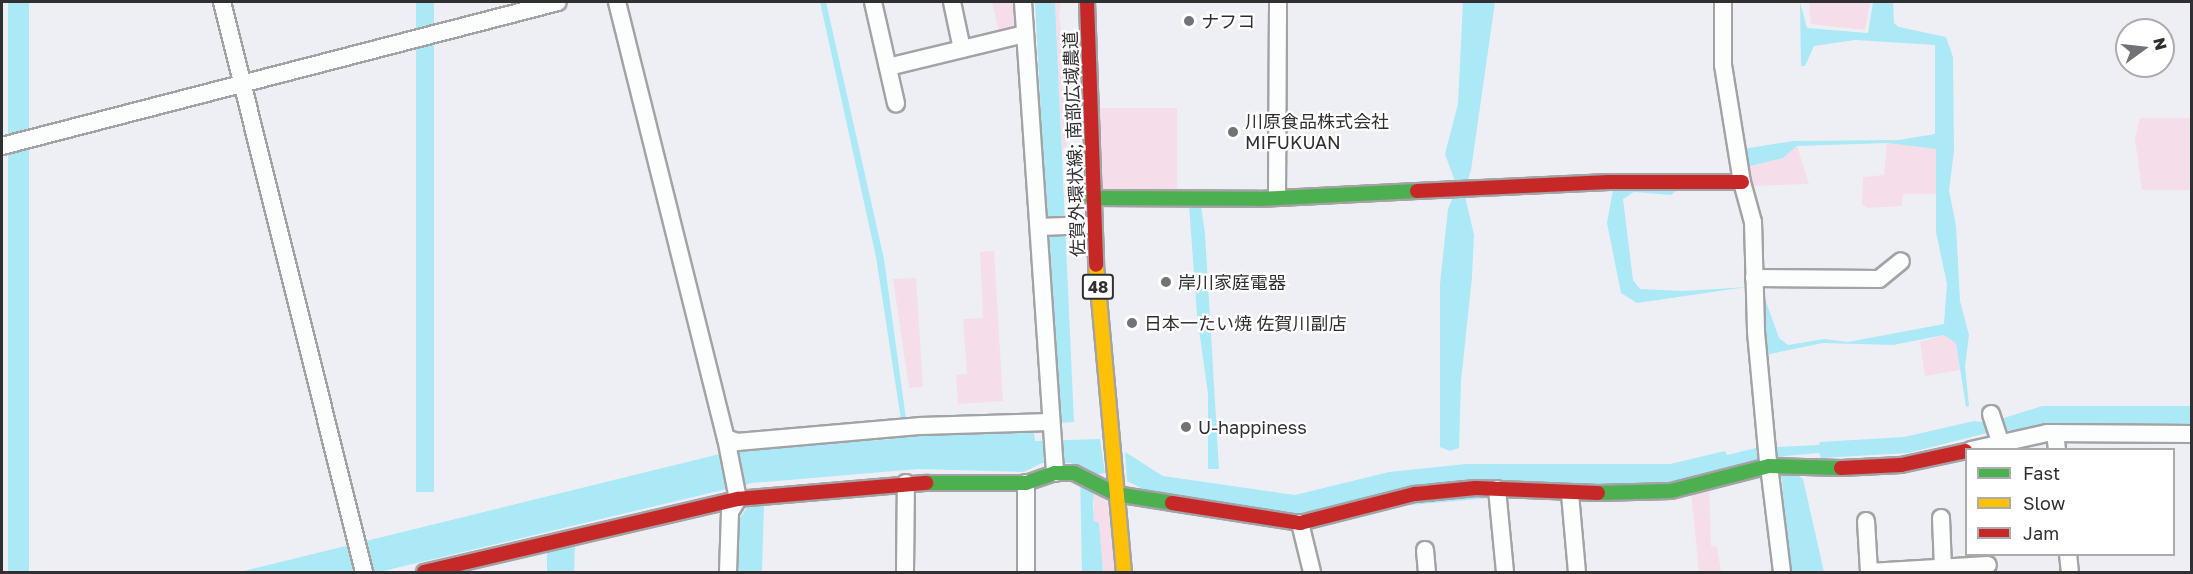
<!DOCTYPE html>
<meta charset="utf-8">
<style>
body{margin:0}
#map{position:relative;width:2193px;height:574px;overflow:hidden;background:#eeeff4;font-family:"Golos Text","Noto Sans JP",sans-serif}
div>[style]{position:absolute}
.green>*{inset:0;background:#f6ddea;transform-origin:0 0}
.water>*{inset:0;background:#abe9f6;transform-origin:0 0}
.roads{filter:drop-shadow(2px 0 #a3a3a6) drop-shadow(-2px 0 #a3a3a6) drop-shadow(0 2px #a3a3a6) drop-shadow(0 -2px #a3a3a6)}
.street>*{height:16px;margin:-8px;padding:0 8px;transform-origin:8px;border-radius:8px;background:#fcfdfd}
.fast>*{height:14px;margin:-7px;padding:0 7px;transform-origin:7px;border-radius:7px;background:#4caf50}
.slow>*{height:14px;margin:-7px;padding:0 7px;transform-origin:7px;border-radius:7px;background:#ffc107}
.jam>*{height:14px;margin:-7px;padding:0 7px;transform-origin:7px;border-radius:7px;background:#c62828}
.dots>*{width:16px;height:16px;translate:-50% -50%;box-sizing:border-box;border:3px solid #fff;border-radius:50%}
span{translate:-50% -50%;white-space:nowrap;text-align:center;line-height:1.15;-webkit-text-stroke:4.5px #fff;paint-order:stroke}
.shield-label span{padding:2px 4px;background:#fff;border:2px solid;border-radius:4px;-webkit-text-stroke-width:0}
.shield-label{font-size:16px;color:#303033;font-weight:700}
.poi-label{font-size:18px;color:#303033}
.left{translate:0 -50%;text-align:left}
.street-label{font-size:18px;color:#303033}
.frame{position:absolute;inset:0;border:3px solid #303033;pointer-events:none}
.legend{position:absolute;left:1965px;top:448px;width:210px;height:108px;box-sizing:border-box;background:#fff;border:2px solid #acacad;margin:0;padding:8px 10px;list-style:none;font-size:18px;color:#303033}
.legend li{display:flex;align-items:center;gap:12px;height:30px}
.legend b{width:30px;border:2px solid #acacad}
.north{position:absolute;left:2115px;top:18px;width:60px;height:60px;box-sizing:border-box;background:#fff;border:2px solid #acacad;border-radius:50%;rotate:75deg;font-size:16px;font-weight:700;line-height:24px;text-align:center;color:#303033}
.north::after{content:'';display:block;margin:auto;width:21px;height:27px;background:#727377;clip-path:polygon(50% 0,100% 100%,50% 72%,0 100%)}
</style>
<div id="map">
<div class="green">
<div style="clip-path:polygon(992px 2px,1017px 2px,1013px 28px,999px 32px)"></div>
<div style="clip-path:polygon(1055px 2px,1061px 2px,1059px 18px,1068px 70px,1062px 83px,1067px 146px,1062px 150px)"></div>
<div style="clip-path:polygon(1809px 2px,1870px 2px,1865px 30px,1811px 24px)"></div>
<div style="left:1100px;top:108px;width:77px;height:84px"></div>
<div style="clip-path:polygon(2140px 118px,2191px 118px,2191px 190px,2142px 190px,2135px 139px)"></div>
<div style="clip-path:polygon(1887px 143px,1936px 149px,1936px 194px,1903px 194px,1902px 206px,1868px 208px,1862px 204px,1863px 177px,1884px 175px)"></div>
<div style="clip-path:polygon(1797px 146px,1809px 184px,1752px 186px,1746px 167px,1783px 158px)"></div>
<div style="clip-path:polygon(994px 251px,1003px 401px,958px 404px,956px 375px,967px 374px,963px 319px,983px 318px,980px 252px)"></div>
<div style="clip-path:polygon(916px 278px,923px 387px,909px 388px,893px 279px)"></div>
<div style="clip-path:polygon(1944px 335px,1956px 342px,1960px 370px,1925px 376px,1920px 342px)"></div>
<div style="clip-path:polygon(1709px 488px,1711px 546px,1717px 547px,1721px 572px,1699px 572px,1691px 492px)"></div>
<div style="clip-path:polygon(1094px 489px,1108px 504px,1115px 572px,1103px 572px,1099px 523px,1094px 521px)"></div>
</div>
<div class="water">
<div style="left:8px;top:2px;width:21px;height:588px"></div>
<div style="left:416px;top:2px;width:18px;height:490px"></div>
<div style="clip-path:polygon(820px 2px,826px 2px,884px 259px,906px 419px,901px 420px,876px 257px)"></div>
<div style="clip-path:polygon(1035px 2px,1055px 2px,1074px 422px,1057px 423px)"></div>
<div style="clip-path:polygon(1463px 2px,1495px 2px,1471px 170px,1464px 192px,1474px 235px,1472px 277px,1461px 381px,1459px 448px,1450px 451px,1440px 447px,1440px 284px,1448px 209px,1457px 187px,1445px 154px,1458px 104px)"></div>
<div style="clip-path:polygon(1800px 2px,1807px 28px,1868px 33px,1873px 2px,1893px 2px,1894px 23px,1899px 27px,1946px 37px,1953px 57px,1954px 151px,1949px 190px,1956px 226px,1960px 301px,1969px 335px,1965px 366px,1969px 406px,1966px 407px,1956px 343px,1944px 335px,1893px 345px,1823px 343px,1765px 355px,1763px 293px,1779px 338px,1788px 345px,1824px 339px,1848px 342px,1944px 324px,1947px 284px,1936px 232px,1936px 149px,1887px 143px,1797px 146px,1783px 158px,1746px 167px,1743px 149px,1793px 141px,1899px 140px,1935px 134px,1935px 45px,1855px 40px,1814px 46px,1805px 66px,1801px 66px)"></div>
<div style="clip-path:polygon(1613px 189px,1676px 191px,1671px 195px,1634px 192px,1623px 199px,1633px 280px,1640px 289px,1684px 291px,1747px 287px,1637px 303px,1621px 293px,1607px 223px)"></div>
<div style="clip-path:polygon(1189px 205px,1201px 206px,1205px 233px,1219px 469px,1208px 469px,1208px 394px,1197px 315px)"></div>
<div style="clip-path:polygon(2042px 406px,2192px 406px,2191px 424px,2046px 425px,2015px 432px,2003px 429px,1908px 453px,1821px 458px,1819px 453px,1786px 456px,1672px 482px,1297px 515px,1153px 494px,1127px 481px,1125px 452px,1163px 476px,1295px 495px,1389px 472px,1466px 464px,1670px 464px,1725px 451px,1727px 455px,1756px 448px,1819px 445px,1820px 442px,1904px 437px,1974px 421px,1988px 423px)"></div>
<div style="clip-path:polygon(1034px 433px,1035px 441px,1100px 439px,1105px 473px,1095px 475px,1093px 504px,1094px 521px,1099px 523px,1103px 572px,1082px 572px,1080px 470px,1071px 463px,1042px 463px,1024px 472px,918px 469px,752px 483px,379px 572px,240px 572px,736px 450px,895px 439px,897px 434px)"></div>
<div style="clip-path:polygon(1781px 473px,1796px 473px,1803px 479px,1824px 572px,1791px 572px)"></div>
<div style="clip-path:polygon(764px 504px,762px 572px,735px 572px,737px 522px,749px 505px)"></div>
<div style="clip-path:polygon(575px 542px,574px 572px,547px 572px,547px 549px)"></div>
</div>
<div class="roads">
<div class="street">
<div style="left:222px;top:2px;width:587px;rotate:76.01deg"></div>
<div style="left:617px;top:2px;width:449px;rotate:76deg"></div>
<div style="left:726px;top:438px;width:62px;rotate:78.9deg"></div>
<div style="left:738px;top:499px;width:15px;rotate:122deg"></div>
<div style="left:730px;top:512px;width:60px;rotate:91.9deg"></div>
<div style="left:873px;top:2px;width:104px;rotate:77.2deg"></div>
<div style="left:952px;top:2px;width:48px;rotate:78deg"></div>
<div style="left:1023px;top:2px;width:472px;rotate:86.1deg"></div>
<div style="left:1723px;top:2px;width:63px;rotate:90deg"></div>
<div style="left:1723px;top:65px;width:119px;rotate:80.8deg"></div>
<div style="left:1742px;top:182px;width:41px;rotate:74.6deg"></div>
<div style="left:1753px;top:222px;width:110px;rotate:88.4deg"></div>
<div style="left:1756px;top:332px;width:131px;rotate:84.7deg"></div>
<div style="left:888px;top:67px;width:140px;rotate:-13.6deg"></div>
<div style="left:2px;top:146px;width:574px;rotate:-14.52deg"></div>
<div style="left:1277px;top:197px;width:195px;rotate:-89.7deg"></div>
<div style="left:1039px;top:227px;width:53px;rotate:-2.2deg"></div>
<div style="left:1754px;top:278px;width:125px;rotate:0.5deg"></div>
<div style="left:1879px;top:279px;width:28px;rotate:-39deg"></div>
<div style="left:1991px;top:414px;width:29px;rotate:72deg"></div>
<div style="left:2055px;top:433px;width:17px;rotate:83deg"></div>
<div style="left:726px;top:438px;width:12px;rotate:20deg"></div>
<div style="left:737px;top:442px;width:185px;rotate:-5deg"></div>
<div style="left:921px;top:426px;width:129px;rotate:-1.8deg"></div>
<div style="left:1971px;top:450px;width:78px;rotate:-12.6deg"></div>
<div style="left:2047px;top:433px;width:145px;rotate:0.4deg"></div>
<div style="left:1769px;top:466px;width:107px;rotate:83deg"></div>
<div style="left:1497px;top:489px;width:83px;rotate:84.5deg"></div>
<div style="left:1570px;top:494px;width:78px;rotate:84.9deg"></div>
<div style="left:1941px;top:518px;width:50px;rotate:87.7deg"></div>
<div style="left:1866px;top:521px;width:51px;rotate:86.6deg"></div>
<div style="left:1869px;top:572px;width:119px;rotate:-3.4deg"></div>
<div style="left:1300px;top:523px;width:50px;rotate:76.2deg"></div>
<div style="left:1425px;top:550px;width:22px;rotate:85deg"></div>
<div style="left:2068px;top:554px;width:18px;rotate:84deg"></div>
<div style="left:905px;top:572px;width:89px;rotate:-89.4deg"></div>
<div style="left:1026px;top:572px;width:89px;rotate:-90deg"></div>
</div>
<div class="fast">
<div style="left:1092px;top:198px;width:167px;rotate:0.3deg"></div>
<div style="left:1259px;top:199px;width:158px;rotate:-2.9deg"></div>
<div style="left:926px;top:483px;width:100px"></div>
<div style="left:1026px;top:483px;width:31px;rotate:-19deg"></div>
<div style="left:1055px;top:473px;width:19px"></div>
<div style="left:1074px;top:473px;width:47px;rotate:26.6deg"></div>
<div style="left:1116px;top:494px;width:57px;rotate:9.1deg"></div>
<div style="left:1598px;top:493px;width:73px;rotate:-1.6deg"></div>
<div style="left:1671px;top:491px;width:101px;rotate:-14.3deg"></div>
<div style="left:1769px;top:466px;width:72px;rotate:1.6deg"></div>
</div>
<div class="slow">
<div style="left:1096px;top:265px;width:308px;rotate:84.8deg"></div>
</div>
<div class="jam">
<div style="left:1087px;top:2px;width:263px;rotate:88deg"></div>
<div style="left:1417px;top:191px;width:192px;rotate:-2.7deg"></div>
<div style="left:1609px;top:182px;width:133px"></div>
<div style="left:1841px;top:468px;width:60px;rotate:-2.9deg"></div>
<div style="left:1901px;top:465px;width:66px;rotate:-12.2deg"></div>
<div style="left:1172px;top:503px;width:130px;rotate:8.9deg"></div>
<div style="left:1300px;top:523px;width:119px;rotate:-14.2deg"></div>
<div style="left:1415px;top:494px;width:61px;rotate:-5.6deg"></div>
<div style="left:1476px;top:488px;width:122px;rotate:2.3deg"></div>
<div style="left:424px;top:572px;width:322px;rotate:-13.1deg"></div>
<div style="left:738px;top:499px;width:189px;rotate:-4.9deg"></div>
</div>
</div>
<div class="dots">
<div style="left:1189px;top:21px;background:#727377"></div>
<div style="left:1233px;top:132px;background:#727377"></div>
<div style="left:1166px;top:282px;background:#727377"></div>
<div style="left:1132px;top:323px;background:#727377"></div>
<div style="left:1186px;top:427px;background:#727377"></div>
</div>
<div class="shield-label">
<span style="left:1098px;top:287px">48</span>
</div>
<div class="poi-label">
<span class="left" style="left:1201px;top:21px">ナフコ</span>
<span class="left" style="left:1245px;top:132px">川原食品株式会社<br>MIFUKUAN</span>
<span class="left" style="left:1178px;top:282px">岸川家庭電器</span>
<span class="left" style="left:1144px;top:323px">日本一たい焼 佐賀川副店</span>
<span class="left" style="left:1198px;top:427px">U-happiness</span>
</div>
<div class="street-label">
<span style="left:1074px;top:144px;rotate:-92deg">佐賀外環状線; 南部広域農道</span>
</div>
<div class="frame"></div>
<ul class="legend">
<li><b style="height:8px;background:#4caf50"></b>Fast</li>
<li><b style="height:8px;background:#ffc107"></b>Slow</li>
<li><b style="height:8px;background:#c62828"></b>Jam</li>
</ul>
<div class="north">N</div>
</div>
